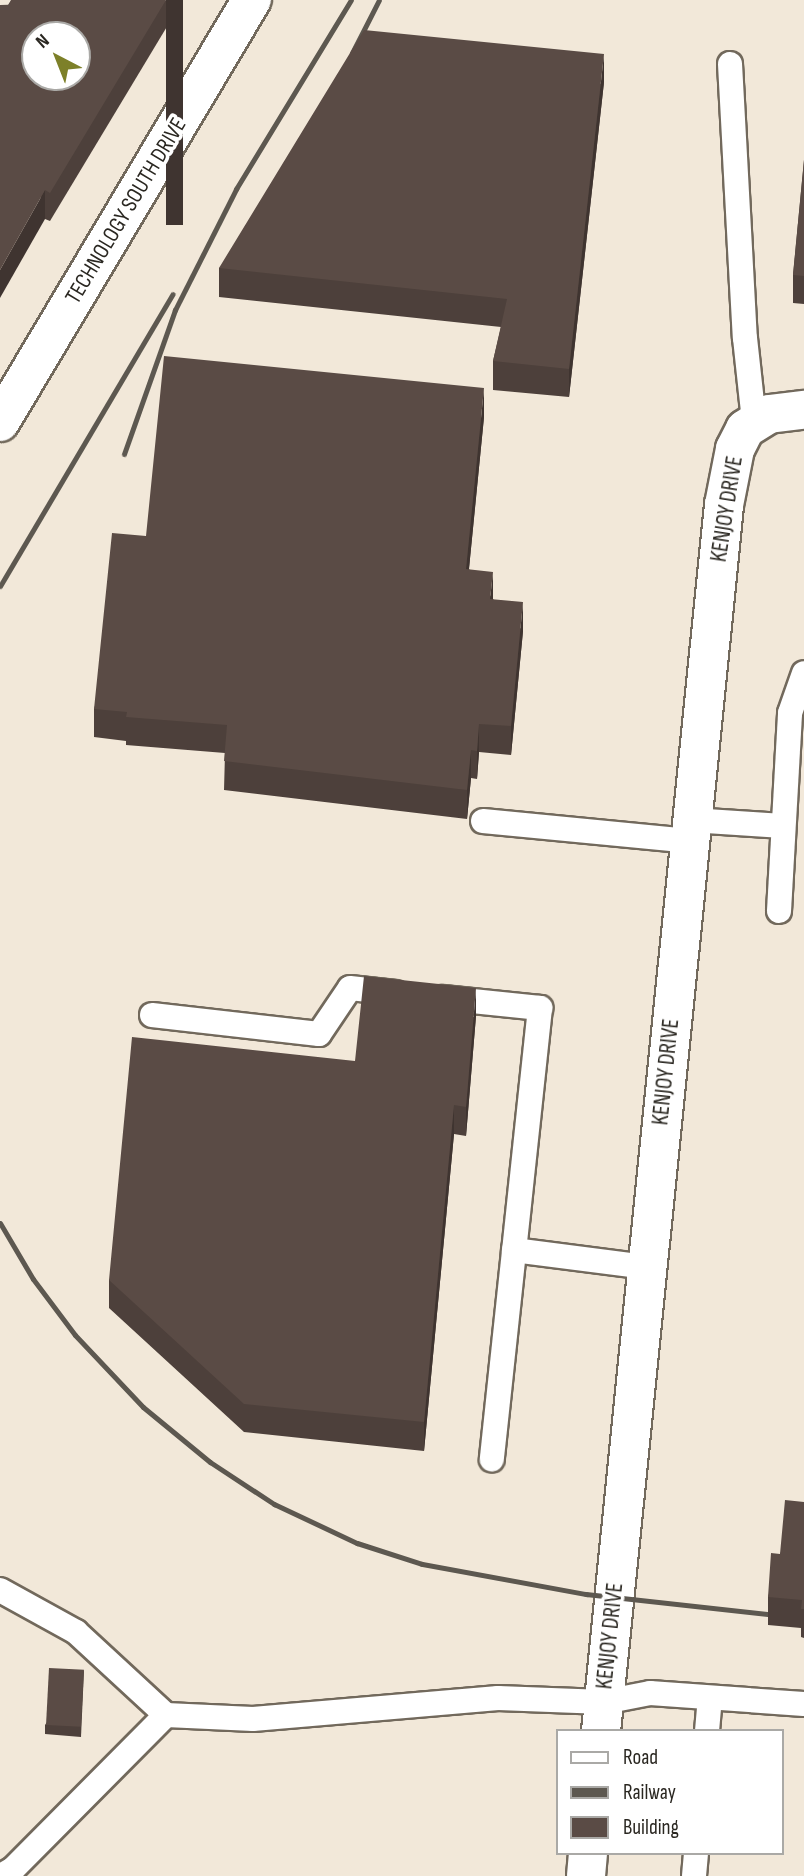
<!DOCTYPE html>
<style>
body{margin:0}
#map{position:relative;width:804px;height:1876px;overflow:hidden;background:#f2e8d9;font-family:"Sofia Sans Condensed",sans-serif}
div>[style]{position:absolute}
.roads{filter:drop-shadow(2px 0 #72695c) drop-shadow(-2px 0 #72695c) drop-shadow(0 2px #72695c) drop-shadow(0 -2px #72695c)}
.service>*{height:24px;margin:-12px;padding:0 12px;transform-origin:12px;border-radius:12px;background:#fff}
.minor>*{height:38px;margin:-19px;padding:0 19px;transform-origin:19px;border-radius:19px;background:#fff}
.rail>*{height:5px;margin:-2.5px;padding:0 2.5px;transform-origin:2.5px;border-radius:2.5px;background:#5d5850}
.wall>*{inset:0;background:#4d403b}
.shaded-wall>*{inset:0;background:#3f3430;transform-origin:0 0}
.building>*{inset:0;background:#5a4b45;transform-origin:0 0}
span{translate:-50% -50%;white-space:nowrap;text-align:center;line-height:1.15;-webkit-text-stroke:7px #fff;paint-order:stroke}
.street-label{font-size:23px;color:#2a2721}
.legend{position:absolute;left:556px;top:1729px;width:228px;height:126px;box-sizing:border-box;background:#fff;border:2px solid #aaa9a6;margin:0;padding:9px 12px;list-style:none;font-size:21px;color:#2a2721}
.legend li{display:flex;align-items:center;gap:14px;height:35px}
.legend b{width:35px;border:2px solid #aaa9a6}
.north{position:absolute;left:21px;top:21px;width:70px;height:70px;box-sizing:border-box;background:#fff;border:2px solid #aaa9a6;border-radius:50%;rotate:318deg;font-size:19px;font-weight:700;line-height:28px;text-align:center;color:#2a2721}
.north::after{content:'';display:block;margin:auto;width:24px;height:32px;background:#7d8029;clip-path:polygon(50% 0,100% 100%,50% 72%,0 100%)}
</style>
<div id="map">
<div class="roads">
<div class="service">
<div style="left:730px;top:64px;width:274px;rotate:86.9deg"></div>
<div style="left:745px;top:338px;width:83px;rotate:83.8deg"></div>
<div style="left:691px;top:820px;width:92px;rotate:3.7deg"></div>
<div style="left:483px;top:821px;width:207px;rotate:5.5deg"></div>
<div style="left:779px;top:911px;width:198px;rotate:-86.8deg"></div>
<div style="left:790px;top:713px;width:42px;rotate:-70.7deg"></div>
<div style="left:443px;top:998px;width:98px;rotate:5.9deg"></div>
<div style="left:540px;top:1008px;width:454px;rotate:96.1deg"></div>
<div style="left:152px;top:1015px;width:168px;rotate:6.5deg"></div>
<div style="left:319px;top:1034px;width:55px;rotate:-56deg"></div>
<div style="left:350px;top:988px;width:46px;rotate:6.2deg"></div>
<div style="left:514px;top:1250px;width:134px;rotate:7.3deg"></div>
<div style="left:0;top:1590px;width:87px;rotate:28.9deg"></div>
<div style="left:76px;top:1632px;width:122px;rotate:42.7deg"></div>
<div style="left:166px;top:1715px;width:87px;rotate:2.6deg"></div>
<div style="left:253px;top:1719px;width:246px;rotate:-4.9deg"></div>
<div style="left:498px;top:1698px;width:106px;rotate:2.2deg"></div>
<div style="left:604px;top:1702px;width:47px;rotate:-11.1deg"></div>
<div style="left:650px;top:1693px;width:154px;rotate:4.1deg"></div>
<div style="left:707px;top:1731px;width:33px;rotate:-85deg"></div>
<div style="left:1px;top:1876px;width:14px;rotate:-30deg"></div>
<div style="left:13px;top:1869px;width:217px;rotate:-45.2deg"></div>
<div style="left:694px;top:1876px;width:23px;rotate:-85deg"></div>
</div>
<div class="minor">
<div style="left:0;top:422px;width:492px;rotate:-59.2deg"></div>
<div style="left:601px;top:1731px;width:1232px;rotate:-84.27deg"></div>
<div style="left:724px;top:505px;width:57px;rotate:-78.9deg"></div>
<div style="left:735px;top:449px;width:22px;rotate:-63deg"></div>
<div style="left:745px;top:429px;width:28px;rotate:-32deg"></div>
<div style="left:769px;top:414px;width:35px;rotate:-7deg"></div>
<div style="left:586px;top:1876px;width:23px;rotate:-85deg"></div>
</div>
</div>
<div class="rail">
<div style="left:352px;top:53px;width:59px;rotate:-63deg"></div>
<div style="left:124px;top:454px;width:153px;rotate:-70.5deg"></div>
<div style="left:175px;top:310px;width:136px;rotate:-63.2deg"></div>
<div style="left:236px;top:189px;width:221px;rotate:-58.7deg"></div>
<div style="left:0;top:586px;width:339px;rotate:-59.4deg"></div>
<div style="left:0;top:1223px;width:65px;rotate:59.5deg"></div>
<div style="left:33px;top:1279px;width:70px;rotate:53.1deg"></div>
<div style="left:75px;top:1335px;width:99px;rotate:46.6deg"></div>
<div style="left:143px;top:1407px;width:87px;rotate:39.4deg"></div>
<div style="left:210px;top:1462px;width:77px;rotate:33.3deg"></div>
<div style="left:274px;top:1504px;width:92px;rotate:25.2deg"></div>
<div style="left:357px;top:1543px;width:68px;rotate:17.9deg"></div>
<div style="left:422px;top:1564px;width:167px;rotate:10.4deg"></div>
<div style="left:586px;top:1594px;width:219px;rotate:6.3deg"></div>
</div>
<div class="wall">
<div style="clip-path:polygon(183px 0,50px 221px,45px 219px,0 5px)"></div>
<div style="clip-path:polygon(604px 82px,569px 397px,493px 390px,493px 361px,501px 327px,219px 297px,219px 268px)"></div>
<div style="clip-path:polygon(804px 160px,804px 304px,793px 303px,793px 275px)"></div>
<div style="clip-path:polygon(484px 417px,469px 569px,493px 599px,523px 631px,511px 755px,479px 752px,477px 779px,471px 778px,467px 819px,224px 790px,225px 753px,126px 745px,126px 741px,94px 737px,94px 709px,146px 536px)"></div>
<div style="clip-path:polygon(476px 1016px,466px 1136px,454px 1134px,424px 1451px,244px 1432px,109px 1308px,109px 1280px,355px 1061px)"></div>
<div style="clip-path:polygon(804px 1502px,804px 1638px,801px 1637px,801px 1628px,768px 1625px,768px 1597px,780px 1554px)"></div>
<div style="clip-path:polygon(84px 1670px,81px 1737px,45px 1734px,45px 1725px)"></div>
</div>
<div class="shaded-wall">
<div style="left:166px;top:0;width:17px;height:225px"></div>
<div style="clip-path:polygon(604px 54px,604px 82px,569px 397px,569px 369px)"></div>
<div style="clip-path:polygon(45px 190px,45px 219px,0 298px,0 270px)"></div>
<div style="clip-path:polygon(484px 388px,484px 417px,466px 598px,466px 569px)"></div>
<div style="clip-path:polygon(493px 572px,493px 600px,490px 599px)"></div>
<div style="clip-path:polygon(523px 602px,523px 631px,511px 755px,511px 726px)"></div>
<div style="clip-path:polygon(479px 724px,479px 752px,477px 779px,477px 751px)"></div>
<div style="clip-path:polygon(471px 750px,471px 778px,467px 819px,467px 790px)"></div>
<div style="clip-path:polygon(476px 988px,476px 1016px,466px 1136px,466px 1107px)"></div>
<div style="clip-path:polygon(454px 1105px,454px 1134px,424px 1451px,424px 1422px)"></div>
</div>
<div class="building">
<div style="clip-path:polygon(evenodd,11px 0,166px 0,50px 193px,45px 190px,0 270px,0 5px,8px 5px,11px 0,35px 35px,77px 35px,77px 77px,35px 77px,35px 35px)"></div>
<div style="clip-path:polygon(364px 30px,604px 54px,569px 369px,493px 361px,507px 299px,219px 268px)"></div>
<div style="clip-path:polygon(804px 160px,804px 276px,793px 275px)"></div>
<div style="clip-path:polygon(164px 356px,484px 388px,466px 569px,493px 572px,490px 599px,523px 602px,511px 726px,479px 724px,477px 751px,471px 750px,467px 790px,224px 761px,227px 725px,126px 717px,127px 712px,94px 709px,112px 533px,146px 536px)"></div>
<div style="clip-path:polygon(364px 976px,476px 988px,466px 1107px,454px 1105px,424px 1422px,244px 1404px,109px 1280px,132px 1037px,355px 1061px)"></div>
<div style="clip-path:polygon(785px 1500px,804px 1502px,804px 1609px,801px 1609px,802px 1600px,768px 1597px,771px 1553px,780px 1554px)"></div>
<div style="left:49px;top:1668px;width:35px;height:57px;rotate:3deg"></div>
</div>
<div class="street-label">
<span style="left:126px;top:211px;rotate:-59deg">TECHNOLOGY SOUTH DRIVE</span>
<span style="left:727px;top:509px;rotate:-81deg">KENJOY DRIVE</span>
<span style="left:666px;top:1072px;rotate:-84deg">KENJOY DRIVE</span>
<span style="left:610px;top:1636px;rotate:-84deg">KENJOY DRIVE</span>
</div>
<ul class="legend">
<li><b style="height:9px;background:#fff"></b>Road</li>
<li><b style="height:9px;background:#5d5850"></b>Railway</li>
<li><b style="height:19px;background:#5a4b45"></b>Building</li>
</ul>
<div class="north">N</div>
</div>
